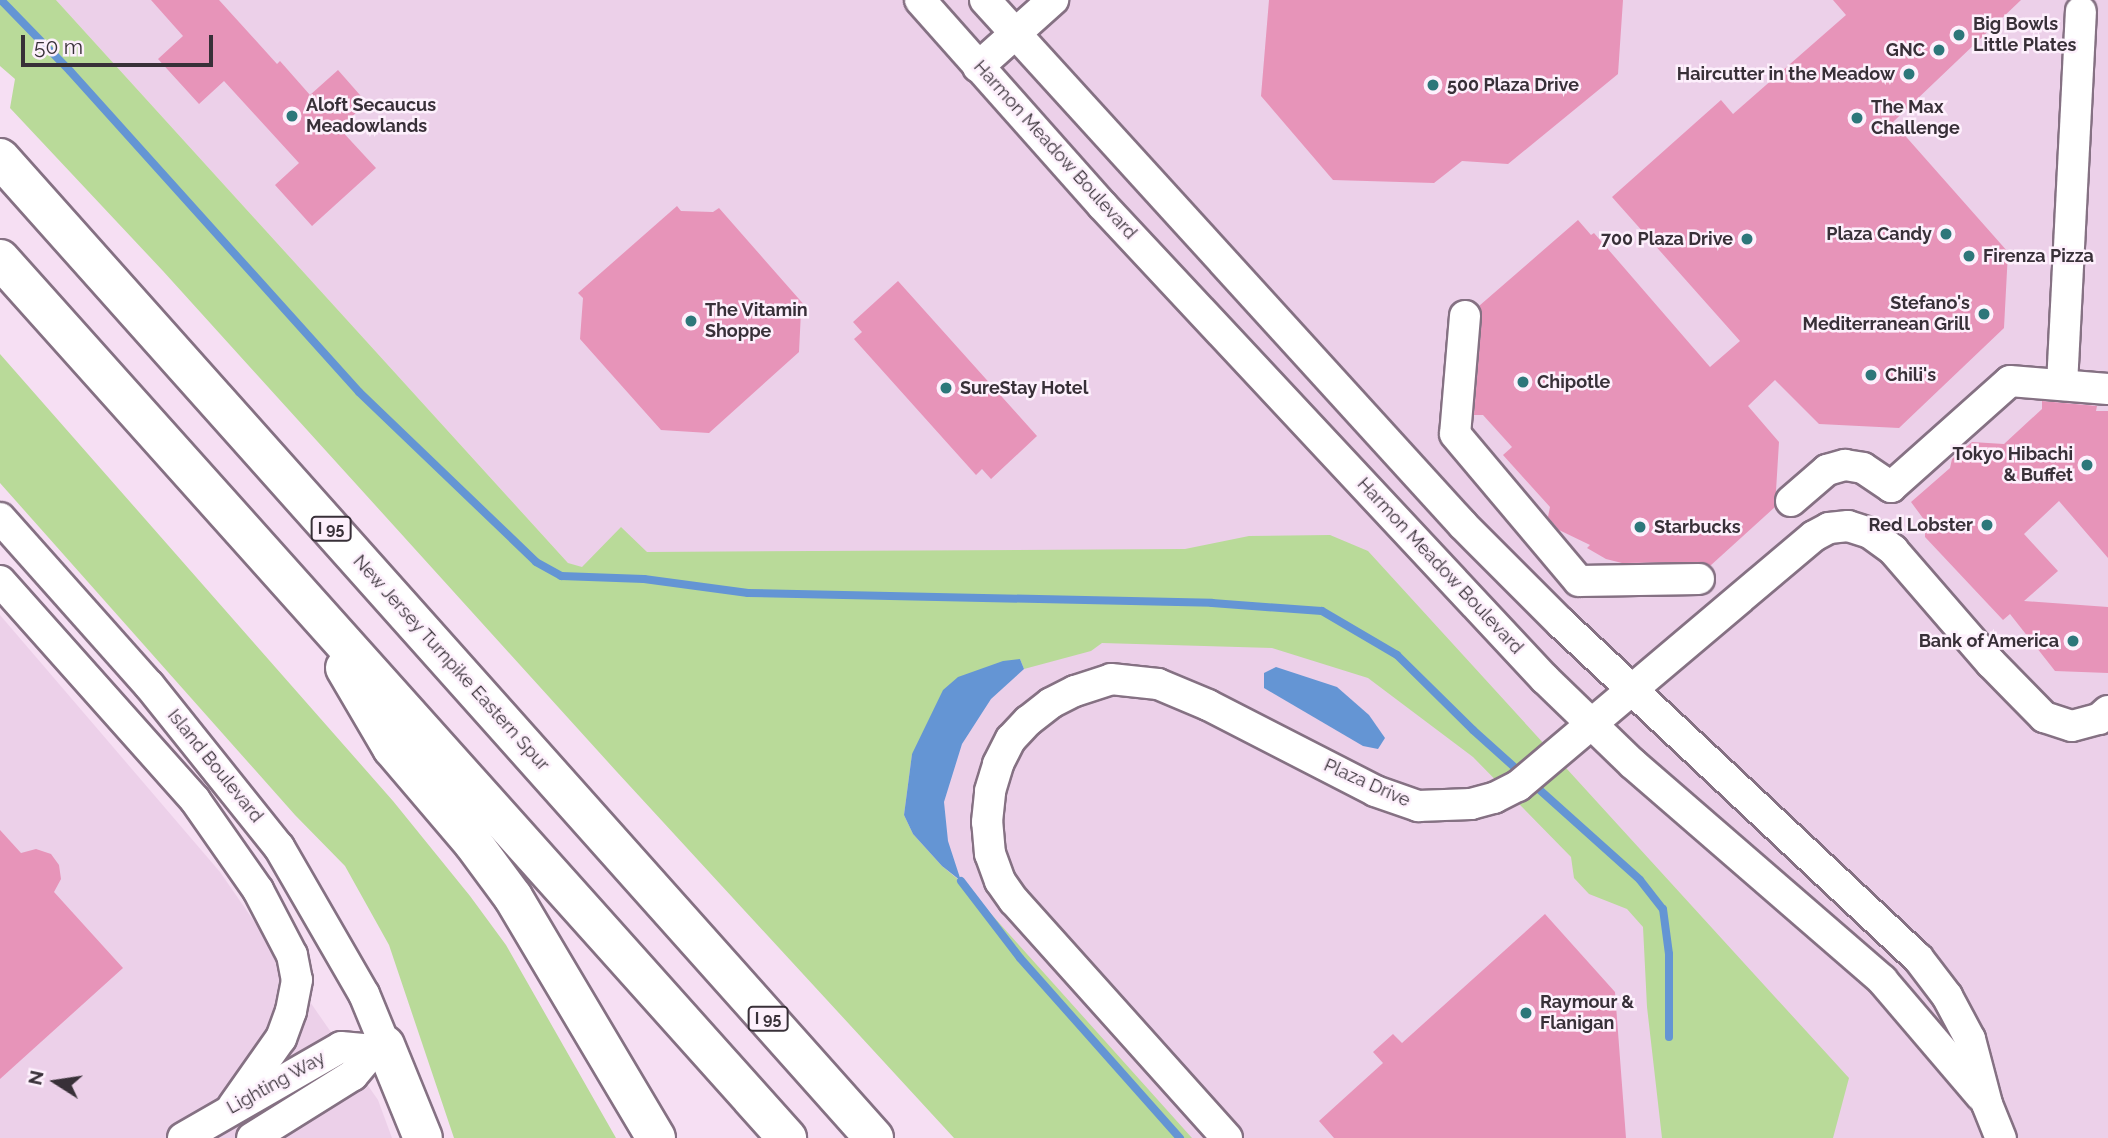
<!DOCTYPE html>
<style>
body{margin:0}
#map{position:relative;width:2108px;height:1138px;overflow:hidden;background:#f6dff3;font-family:Raleway,sans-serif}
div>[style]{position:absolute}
.built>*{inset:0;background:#ecd0e9}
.green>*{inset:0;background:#b9da99}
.water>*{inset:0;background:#6495d4}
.stream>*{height:8px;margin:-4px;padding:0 4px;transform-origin:4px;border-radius:4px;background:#6495d4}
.building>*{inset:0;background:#e794b9}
.roads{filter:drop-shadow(2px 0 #857183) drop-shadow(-2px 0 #857183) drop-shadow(0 2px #857183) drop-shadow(0 -2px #857183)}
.minor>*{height:30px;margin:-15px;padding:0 15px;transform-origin:15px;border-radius:15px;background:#fff}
.major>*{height:38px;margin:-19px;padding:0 19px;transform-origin:19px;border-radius:19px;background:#fff}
.highway>*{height:38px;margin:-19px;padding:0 19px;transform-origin:19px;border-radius:19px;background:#fff}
.dots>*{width:19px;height:19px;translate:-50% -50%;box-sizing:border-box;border:4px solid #fdf0fc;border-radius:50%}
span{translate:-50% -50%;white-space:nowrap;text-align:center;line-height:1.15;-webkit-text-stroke:5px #fdf0fc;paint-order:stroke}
.shield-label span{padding:2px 5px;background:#fdf0fc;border:2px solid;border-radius:5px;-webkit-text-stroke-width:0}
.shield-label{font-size:16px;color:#383038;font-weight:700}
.poi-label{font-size:18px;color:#383038;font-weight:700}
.left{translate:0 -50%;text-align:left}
.right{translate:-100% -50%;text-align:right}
.street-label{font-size:18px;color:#383038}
.north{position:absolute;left:21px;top:1047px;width:70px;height:70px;-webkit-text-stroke:5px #fdf0fc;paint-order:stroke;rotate:282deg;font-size:19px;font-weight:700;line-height:28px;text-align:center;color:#383038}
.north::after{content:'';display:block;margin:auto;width:24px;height:32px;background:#383038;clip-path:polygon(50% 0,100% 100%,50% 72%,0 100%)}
.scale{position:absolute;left:21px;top:35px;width:192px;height:32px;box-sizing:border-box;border:4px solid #383038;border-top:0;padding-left:9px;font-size:21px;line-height:24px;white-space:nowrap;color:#383038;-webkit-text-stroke:5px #fdf0fc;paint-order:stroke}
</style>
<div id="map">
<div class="built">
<div style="clip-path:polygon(56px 0,2108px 0,2108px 1138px,1072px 1138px,568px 563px)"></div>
<div style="clip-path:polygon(0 615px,220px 872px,378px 1100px,392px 1138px,0 1138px)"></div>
</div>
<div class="green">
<div style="clip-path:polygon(0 0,56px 0,568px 563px,582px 567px,621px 527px,647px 552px,1185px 549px,1249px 536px,1330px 535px,1368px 551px,1849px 1078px,1833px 1138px,1662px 1138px,1647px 1007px,1643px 927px,1627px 909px,1589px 894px,1574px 878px,1571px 857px,1473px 757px,1368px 678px,1272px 648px,1102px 643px,1091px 651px,1024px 669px,1020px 659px,912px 754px,904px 815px,913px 834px,942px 866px,966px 886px,1192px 1138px,954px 1138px,617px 772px,163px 271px,10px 108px,15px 79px,0 66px)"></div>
<div style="clip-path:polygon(0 354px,393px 801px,470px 896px,506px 945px,616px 1138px,454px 1138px,389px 945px,345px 866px,295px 815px,0 483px)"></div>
</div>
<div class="water">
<div style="clip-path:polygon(1020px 659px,1024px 669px,991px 699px,962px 744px,944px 802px,948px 841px,961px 881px,942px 866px,913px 834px,904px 815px,912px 754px,943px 690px,958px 677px,1003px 661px)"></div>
<div style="clip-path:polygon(1276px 667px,1337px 687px,1369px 715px,1385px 738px,1378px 749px,1363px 746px,1264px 688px,1264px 673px)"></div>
</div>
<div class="stream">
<div style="left:1px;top:0;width:99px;rotate:45.8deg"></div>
<div style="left:70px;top:71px;width:432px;rotate:48deg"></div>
<div style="left:359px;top:392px;width:245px;rotate:43.8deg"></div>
<div style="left:536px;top:562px;width:29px;rotate:29deg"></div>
<div style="left:561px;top:576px;width:83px;rotate:2.1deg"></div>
<div style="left:644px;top:579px;width:105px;rotate:7.7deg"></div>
<div style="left:748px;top:593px;width:464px;rotate:1.2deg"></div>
<div style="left:1212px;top:603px;width:110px;rotate:4.2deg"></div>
<div style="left:1322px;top:611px;width:87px;rotate:30.4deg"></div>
<div style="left:1397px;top:655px;width:107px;rotate:44.6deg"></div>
<div style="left:1473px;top:730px;width:224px;rotate:41.9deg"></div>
<div style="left:1640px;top:880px;width:37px;rotate:52deg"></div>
<div style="left:1663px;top:909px;width:45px;rotate:82.4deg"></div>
<div style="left:1669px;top:954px;width:83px;rotate:90deg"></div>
<div style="left:961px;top:881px;width:97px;rotate:52.5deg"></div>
<div style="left:1020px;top:958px;width:241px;rotate:48.4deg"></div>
</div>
<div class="building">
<div style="clip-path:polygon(151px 0,219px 0,277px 64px,280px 61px,310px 95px,338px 70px,367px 103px,339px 128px,376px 168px,312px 226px,275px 185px,299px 163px,224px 81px,199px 104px,158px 59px,183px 36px)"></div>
<div style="clip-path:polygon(1269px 0,1623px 0,1618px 74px,1508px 164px,1462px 161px,1434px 183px,1333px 180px,1261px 96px)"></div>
<div style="clip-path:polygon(1833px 0,2021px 0,1893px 122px,2008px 252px,2004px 328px,1899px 428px,1819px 424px,1775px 380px,1748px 406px,1779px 442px,1775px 507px,1710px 566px,1699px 562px,1622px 563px,1606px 559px,1587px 548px,1590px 545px,1559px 530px,1548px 517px,1550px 507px,1503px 455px,1512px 447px,1483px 415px,1474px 415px,1482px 317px,1479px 306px,1578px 220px,1591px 235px,1594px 233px,1710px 367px,1740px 341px,1612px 197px,1721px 100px,1733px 114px,1846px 15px)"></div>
<div style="clip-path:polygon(677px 206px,681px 211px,713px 212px,719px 208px,806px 307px,801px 311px,799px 352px,709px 433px,661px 430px,580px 339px,583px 298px,578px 293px)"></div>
<div style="clip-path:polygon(898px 281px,1037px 436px,991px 479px,982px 469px,976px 475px,854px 339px,862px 332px,853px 322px)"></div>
<div style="clip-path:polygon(2042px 401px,2097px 406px,2096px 411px,2108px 411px,2108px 558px,2059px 501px,2024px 534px,2058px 571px,2024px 601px,2108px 607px,2108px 673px,2055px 671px,2010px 614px,2003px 620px,1925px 537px,1925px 521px,1911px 502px,1950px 468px,1952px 459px,1972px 442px,2004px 444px,2042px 409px)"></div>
<div style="clip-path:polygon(0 830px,21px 853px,36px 849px,51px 854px,59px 865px,61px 879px,54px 892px,123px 968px,0 1079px)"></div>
<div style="clip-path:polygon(1545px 914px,1615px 992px,1626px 1138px,1334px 1138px,1319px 1121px,1383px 1063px,1373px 1052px,1393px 1034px,1402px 1043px)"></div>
</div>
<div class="roads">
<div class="minor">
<div style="left:920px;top:0;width:274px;rotate:48.4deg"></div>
<div style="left:1102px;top:205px;width:649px;rotate:46.94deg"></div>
<div style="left:1545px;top:679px;width:122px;rotate:44deg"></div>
<div style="left:1633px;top:764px;width:330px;rotate:40.9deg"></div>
<div style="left:1882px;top:980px;width:153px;rotate:49.5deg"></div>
<div style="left:985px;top:0;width:710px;rotate:47.68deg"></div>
<div style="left:1463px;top:525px;width:139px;rotate:45deg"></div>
<div style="left:1561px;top:623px;width:490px;rotate:43.2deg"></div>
<div style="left:1918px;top:958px;width:48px;rotate:52.7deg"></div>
<div style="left:1947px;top:996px;width:49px;rotate:61.9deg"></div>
<div style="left:1970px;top:1039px;width:67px;rotate:75.3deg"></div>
<div style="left:1987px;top:1104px;width:37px;rotate:68deg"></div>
<div style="left:978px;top:67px;width:101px;rotate:-41.8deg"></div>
<div style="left:1465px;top:316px;width:118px;rotate:94.8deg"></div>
<div style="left:1455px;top:434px;width:192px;rotate:49.9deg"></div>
<div style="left:1579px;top:581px;width:120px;rotate:-1deg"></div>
<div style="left:2062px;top:385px;width:374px;rotate:-87.1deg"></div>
<div style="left:1791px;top:501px;width:48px;rotate:-40.7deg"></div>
<div style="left:1827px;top:470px;width:19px;rotate:-16deg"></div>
<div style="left:1845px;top:465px;width:18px;rotate:9deg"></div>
<div style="left:1863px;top:468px;width:34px;rotate:34deg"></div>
<div style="left:1891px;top:487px;width:159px;rotate:-41.7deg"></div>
<div style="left:2010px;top:381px;width:98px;rotate:4.7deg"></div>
<div style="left:0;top:518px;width:224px;rotate:48.3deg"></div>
<div style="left:149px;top:685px;width:208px;rotate:51.3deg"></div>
<div style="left:279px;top:847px;width:170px;rotate:60deg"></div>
<div style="left:364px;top:994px;width:55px;rotate:67.6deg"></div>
<div style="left:385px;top:1045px;width:12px;rotate:156deg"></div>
<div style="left:374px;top:1050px;width:33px;rotate:130deg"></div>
<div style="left:353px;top:1075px;width:119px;rotate:148deg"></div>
<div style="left:0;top:581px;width:293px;rotate:48.3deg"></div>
<div style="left:195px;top:800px;width:110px;rotate:55deg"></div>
<div style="left:258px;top:890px;width:73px;rotate:62.4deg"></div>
<div style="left:292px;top:955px;width:25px;rotate:79deg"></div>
<div style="left:297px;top:980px;width:32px;rotate:101deg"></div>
<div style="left:291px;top:1011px;width:29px;rotate:110deg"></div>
<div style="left:281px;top:1038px;width:83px;rotate:125.2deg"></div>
<div style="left:183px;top:1138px;width:182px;rotate:-29.9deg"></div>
<div style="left:341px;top:1047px;width:33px;rotate:5deg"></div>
<div style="left:1227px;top:1138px;width:319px;rotate:-131.9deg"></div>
<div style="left:1014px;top:901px;width:24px;rotate:-125deg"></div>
<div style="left:1000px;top:881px;width:29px;rotate:-110deg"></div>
<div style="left:990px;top:854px;width:32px;rotate:-95deg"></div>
<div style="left:987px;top:822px;width:31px;rotate:-84deg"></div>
<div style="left:990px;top:791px;width:28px;rotate:-73deg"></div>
<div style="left:998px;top:764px;width:28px;rotate:-63deg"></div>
<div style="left:1011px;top:739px;width:25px;rotate:-47deg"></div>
<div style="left:1028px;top:721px;width:29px;rotate:-38deg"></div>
<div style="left:1051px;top:703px;width:27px;rotate:-27deg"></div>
<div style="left:1075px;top:691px;width:38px;rotate:-18deg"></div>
<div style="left:1111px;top:679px;width:47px;rotate:6.1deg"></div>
<div style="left:1158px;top:684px;width:54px;rotate:22.8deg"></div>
<div style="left:1208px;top:705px;width:188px;rotate:27.2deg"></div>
<div style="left:1375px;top:791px;width:46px;rotate:19.2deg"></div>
<div style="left:1418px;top:806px;width:53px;rotate:-2.2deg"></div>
<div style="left:1471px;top:804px;width:24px;rotate:-15deg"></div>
<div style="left:1494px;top:798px;width:27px;rotate:-27deg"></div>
<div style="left:1518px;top:786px;width:387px;rotate:-40.2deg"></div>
<div style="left:1814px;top:536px;width:17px;rotate:-28deg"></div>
<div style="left:1829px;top:528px;width:19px;rotate:-6deg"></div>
<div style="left:1848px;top:526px;width:23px;rotate:18deg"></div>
<div style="left:1870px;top:533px;width:29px;rotate:36deg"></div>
<div style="left:1893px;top:550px;width:150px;rotate:49.1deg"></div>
<div style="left:1991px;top:663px;width:76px;rotate:45.5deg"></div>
<div style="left:2044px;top:717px;width:29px;rotate:18deg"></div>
<div style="left:2072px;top:726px;width:28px;rotate:-15deg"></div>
<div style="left:2099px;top:719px;width:12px;rotate:-42deg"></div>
</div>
<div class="major">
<div style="left:385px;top:1045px;width:100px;rotate:67.8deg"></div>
</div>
<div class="highway">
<div style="left:0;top:158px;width:1313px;rotate:48.27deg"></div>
<div style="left:0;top:259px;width:1180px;rotate:48.16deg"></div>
<div style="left:345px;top:668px;width:93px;rotate:59.6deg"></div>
<div style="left:392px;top:748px;width:125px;rotate:49.5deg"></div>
<div style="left:473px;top:843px;width:67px;rotate:53.5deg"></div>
<div style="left:513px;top:897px;width:280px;rotate:59.3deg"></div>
</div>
</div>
<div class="dots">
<div style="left:1959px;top:35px;background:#2d777a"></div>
<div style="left:1939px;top:50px;background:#2d777a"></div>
<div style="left:1909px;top:74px;background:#2d777a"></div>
<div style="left:1433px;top:85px;background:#2d777a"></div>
<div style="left:292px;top:116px;background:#2d777a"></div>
<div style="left:1857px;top:118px;background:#2d777a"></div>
<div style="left:1946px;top:234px;background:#2d777a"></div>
<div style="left:1747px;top:239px;background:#2d777a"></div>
<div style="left:1969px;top:256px;background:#2d777a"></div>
<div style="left:1984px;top:314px;background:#2d777a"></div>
<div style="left:691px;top:321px;background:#2d777a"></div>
<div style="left:1871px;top:375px;background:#2d777a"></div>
<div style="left:1523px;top:382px;background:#2d777a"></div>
<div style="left:946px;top:388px;background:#2d777a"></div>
<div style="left:2087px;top:465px;background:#2d777a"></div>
<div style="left:1987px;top:525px;background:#2d777a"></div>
<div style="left:1640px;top:527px;background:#2d777a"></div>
<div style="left:2073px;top:641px;background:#2d777a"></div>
<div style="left:1526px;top:1013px;background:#2d777a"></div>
</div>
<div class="shield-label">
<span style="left:331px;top:529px">I 95</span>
<span style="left:768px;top:1019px">I 95</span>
</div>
<div class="poi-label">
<span class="left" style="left:1973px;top:35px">Big Bowls<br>Little Plates</span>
<span class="right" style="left:1925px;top:50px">GNC</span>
<span class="right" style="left:1895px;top:74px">Haircutter in the Meadow</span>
<span class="left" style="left:1447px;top:85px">500 Plaza Drive</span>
<span class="left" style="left:306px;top:116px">Aloft Secaucus<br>Meadowlands</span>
<span class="left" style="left:1871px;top:118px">The Max<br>Challenge</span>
<span class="right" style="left:1932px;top:234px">Plaza Candy</span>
<span class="right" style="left:1733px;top:239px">700 Plaza Drive</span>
<span class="left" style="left:1983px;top:256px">Firenza Pizza</span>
<span class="right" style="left:1970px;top:314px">Stefano's<br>Mediterranean Grill</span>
<span class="left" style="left:705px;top:321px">The Vitamin<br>Shoppe</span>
<span class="left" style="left:1885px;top:375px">Chili's</span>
<span class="left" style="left:1537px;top:382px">Chipotle</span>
<span class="left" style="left:960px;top:388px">SureStay Hotel</span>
<span class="right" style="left:2073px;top:465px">Tokyo Hibachi<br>&amp; Buffet</span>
<span class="right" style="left:1973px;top:525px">Red Lobster</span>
<span class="left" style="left:1654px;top:527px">Starbucks</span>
<span class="right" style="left:2059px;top:641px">Bank of America</span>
<span class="left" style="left:1540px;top:1013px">Raymour &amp;<br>Flanigan</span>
</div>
<div class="street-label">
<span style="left:1055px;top:150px;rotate:48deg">Harmon Meadow Boulevard</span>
<span style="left:1440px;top:566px;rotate:47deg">Harmon Meadow Boulevard</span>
<span style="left:451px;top:663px;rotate:48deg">New Jersey Turnpike Eastern Spur</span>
<span style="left:215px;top:766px;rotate:51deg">Island Boulevard</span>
<span style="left:1367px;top:783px;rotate:24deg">Plaza Drive</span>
<span style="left:276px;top:1083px;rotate:-29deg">Lighting Way</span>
</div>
<div class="north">N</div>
<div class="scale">50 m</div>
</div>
